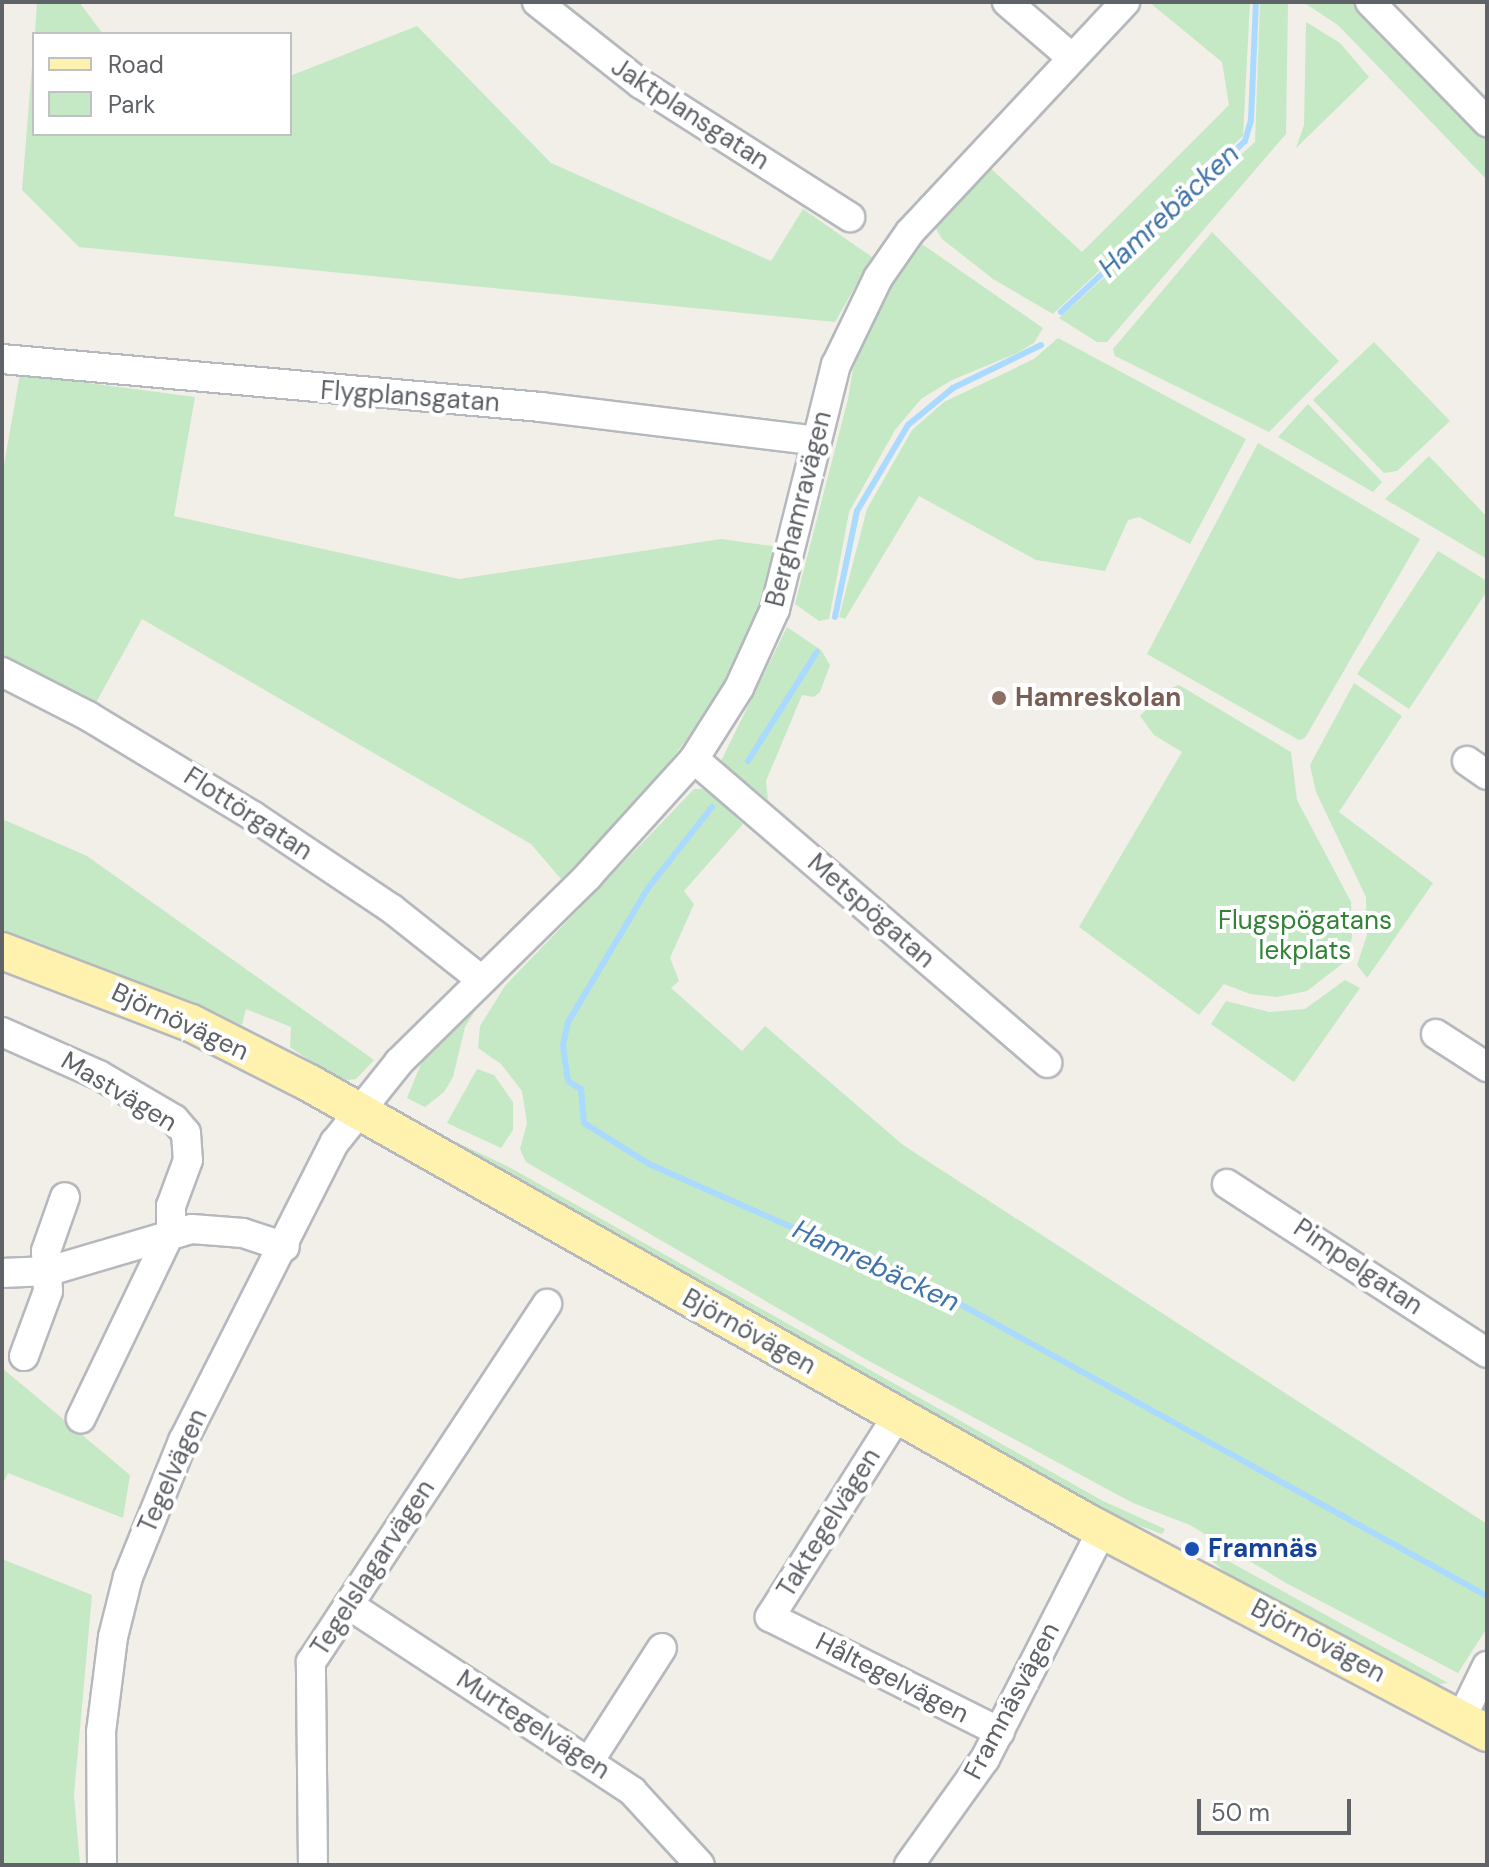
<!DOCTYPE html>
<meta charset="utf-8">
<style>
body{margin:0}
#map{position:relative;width:1489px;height:1867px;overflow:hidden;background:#f1efe8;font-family:"DM Sans",sans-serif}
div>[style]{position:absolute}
.green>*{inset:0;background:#c5e8c5}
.stream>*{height:6px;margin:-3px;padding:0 3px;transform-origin:3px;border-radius:3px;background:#aadaff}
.roads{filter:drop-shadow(2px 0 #b5b8bc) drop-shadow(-2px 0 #b5b8bc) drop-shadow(0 2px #b5b8bc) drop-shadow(0 -2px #b5b8bc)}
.minor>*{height:28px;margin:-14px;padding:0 14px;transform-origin:14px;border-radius:14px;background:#fff}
.major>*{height:36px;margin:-18px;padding:0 18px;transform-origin:18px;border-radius:18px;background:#fff2af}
.dots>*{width:22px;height:22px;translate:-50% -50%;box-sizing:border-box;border:4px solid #fff;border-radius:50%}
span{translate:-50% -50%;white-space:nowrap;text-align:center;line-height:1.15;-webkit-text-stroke:8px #fff;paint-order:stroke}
.street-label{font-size:26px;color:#5f6368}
.education-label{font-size:26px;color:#785e54;font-weight:700}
.left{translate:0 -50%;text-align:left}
.park-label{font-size:26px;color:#348238}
.transit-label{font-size:26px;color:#164399;font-weight:700}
.water-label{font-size:28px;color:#4174aa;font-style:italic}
.frame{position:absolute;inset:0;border:4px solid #5f6368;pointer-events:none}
.legend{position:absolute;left:32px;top:32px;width:260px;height:104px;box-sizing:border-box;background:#fff;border:2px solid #bfc1c3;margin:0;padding:10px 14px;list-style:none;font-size:24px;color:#5f6368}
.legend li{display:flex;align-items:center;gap:16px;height:40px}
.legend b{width:40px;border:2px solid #bfc1c3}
.scale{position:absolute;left:1197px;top:1799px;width:154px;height:36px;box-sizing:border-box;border:4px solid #5f6368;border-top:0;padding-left:10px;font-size:24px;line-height:28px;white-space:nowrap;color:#5f6368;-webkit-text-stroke:6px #fff;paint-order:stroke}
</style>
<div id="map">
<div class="green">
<div style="clip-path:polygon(37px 2px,79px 2px,103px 34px,35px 34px)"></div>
<div style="clip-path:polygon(1149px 2px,1250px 2px,1243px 136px,1053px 314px,993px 279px,942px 239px,935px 227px,988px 166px,1082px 252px,1229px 105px,1222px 62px)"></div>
<div style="clip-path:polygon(1260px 2px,1288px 2px,1286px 134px,1107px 342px,1097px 342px,1059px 318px,1255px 142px)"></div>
<div style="clip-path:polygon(1303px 2px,1352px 2px,1487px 138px,1487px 180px,1338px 25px)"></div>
<div style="clip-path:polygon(1306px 22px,1340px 43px,1369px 77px,1296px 148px,1304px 125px)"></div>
<div style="clip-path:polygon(417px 26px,551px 163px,771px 261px,803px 209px,872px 257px,835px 322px,79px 247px,22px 190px,34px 41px,34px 134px,290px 134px,290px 76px)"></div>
<div style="clip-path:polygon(1212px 232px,1339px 361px,1269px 432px,1115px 356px,1113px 349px)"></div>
<div style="clip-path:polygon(919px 242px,1043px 328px,1034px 343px,1017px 353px,952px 380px,921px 399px,895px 430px,849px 512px,829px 619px,819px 621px,795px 604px,848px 399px,857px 345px,876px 298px)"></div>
<div style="clip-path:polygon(1058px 338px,1246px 439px,1190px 544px,1139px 517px,1128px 520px,1105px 571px,1036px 560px,919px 496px,845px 619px,839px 617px,867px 509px,912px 430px,944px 402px,1034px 359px)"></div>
<div style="clip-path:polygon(1374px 342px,1450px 421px,1397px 471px,1384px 473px,1313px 400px)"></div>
<div style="clip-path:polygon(20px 374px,195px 397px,174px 516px,459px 579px,721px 539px,779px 547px,753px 627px,716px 702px,629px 813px,561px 879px,531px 844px,142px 619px,93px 708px,2px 661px,2px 476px)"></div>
<div style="clip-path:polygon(1308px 404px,1382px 482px,1373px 492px,1278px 437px)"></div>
<div style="clip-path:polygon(1258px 443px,1420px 539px,1305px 738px,1299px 740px,1147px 654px)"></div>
<div style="clip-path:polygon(1429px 456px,1487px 517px,1487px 559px,1385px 499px)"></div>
<div style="clip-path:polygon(1438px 551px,1487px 581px,1487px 591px,1409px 709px,1357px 674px)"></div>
<div style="clip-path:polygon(787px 627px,821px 650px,830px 665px,820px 692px,814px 697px,802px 695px,766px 781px,768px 800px,721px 761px)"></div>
<div style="clip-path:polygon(1354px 683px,1402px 716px,1339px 812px,1433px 883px,1367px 978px,1357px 965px,1367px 935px,1366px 897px,1316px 792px,1310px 765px)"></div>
<div style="clip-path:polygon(1179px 685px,1291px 752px,1297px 800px,1351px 902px,1352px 938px,1342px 964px,1307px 991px,1277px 997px,1250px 994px,1224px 984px,1199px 1015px,1079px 927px,1182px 752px,1154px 735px,1140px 716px,1164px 691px)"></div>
<div style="clip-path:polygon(694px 789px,706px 789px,743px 824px,684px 891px,694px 904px,670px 958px,679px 981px,671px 988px,742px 1051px,765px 1026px,903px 1145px,1487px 1524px,1487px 1628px,1458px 1673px,1286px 1583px,1190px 1525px,1133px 1503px,869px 1361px,526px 1162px,520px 1149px,527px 1123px,522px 1091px,501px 1064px,478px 1048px,480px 1026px,505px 986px)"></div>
<div style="clip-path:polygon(2px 819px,87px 856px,374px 1060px,356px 1079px,340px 1081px,290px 1047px,291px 1027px,246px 1009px,242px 1025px,41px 946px,2px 936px)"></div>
<div style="clip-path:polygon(1345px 980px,1360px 988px,1294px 1082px,1211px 1024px,1226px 1001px,1269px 1012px,1305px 1009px)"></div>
<div style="clip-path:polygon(489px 989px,465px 1027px,453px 1077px,444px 1092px,425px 1107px,407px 1098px,423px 1059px)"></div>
<div style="clip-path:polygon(477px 1069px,494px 1075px,513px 1102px,513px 1130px,501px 1148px,447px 1123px)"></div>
<div style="clip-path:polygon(458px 1143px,507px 1166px,1103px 1501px,1165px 1529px,1162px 1534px,1097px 1510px,454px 1147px)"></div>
<div style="clip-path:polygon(2px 1368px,130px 1475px,123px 1518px,8px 1473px,2px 1486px)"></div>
<div style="clip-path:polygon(1210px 1553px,1214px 1553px,1448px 1683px,1428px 1686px,1240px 1584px,1208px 1558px)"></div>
<div style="clip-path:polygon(2px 1559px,92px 1595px,74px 1795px,80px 1865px,2px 1865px)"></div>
</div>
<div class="stream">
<div style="left:1061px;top:312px;width:251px;rotate:-42.9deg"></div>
<div style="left:1245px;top:141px;width:22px;rotate:-74deg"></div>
<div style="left:1251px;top:120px;width:118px;rotate:-87.6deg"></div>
<div style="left:835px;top:617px;width:108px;rotate:-78.3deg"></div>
<div style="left:857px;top:511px;width:100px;rotate:-59.3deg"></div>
<div style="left:908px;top:425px;width:58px;rotate:-39.4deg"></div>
<div style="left:953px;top:388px;width:98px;rotate:-26deg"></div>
<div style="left:748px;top:761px;width:129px;rotate:-57.7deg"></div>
<div style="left:712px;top:807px;width:103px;rotate:128.3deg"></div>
<div style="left:648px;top:888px;width:156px;rotate:120.8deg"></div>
<div style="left:568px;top:1022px;width:25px;rotate:102deg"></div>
<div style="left:563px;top:1046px;width:35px;rotate:82deg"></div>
<div style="left:568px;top:1081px;width:15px;rotate:32deg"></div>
<div style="left:581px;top:1089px;width:34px;rotate:85deg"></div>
<div style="left:584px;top:1123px;width:77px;rotate:32.2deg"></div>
<div style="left:649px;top:1164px;width:318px;rotate:23.9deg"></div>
<div style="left:940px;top:1293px;width:625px;rotate:28.98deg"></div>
</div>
<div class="roads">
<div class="minor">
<div style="left:537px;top:2px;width:132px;rotate:38.3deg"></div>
<div style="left:641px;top:84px;width:248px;rotate:32.5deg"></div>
<div style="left:1007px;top:2px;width:84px;rotate:40.7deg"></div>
<div style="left:1370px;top:2px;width:168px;rotate:45.7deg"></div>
<div style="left:2px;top:359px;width:541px;rotate:5.09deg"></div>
<div style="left:541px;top:407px;width:277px;rotate:7deg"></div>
<div style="left:2px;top:672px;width:97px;rotate:27.1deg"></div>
<div style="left:88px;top:716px;width:193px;rotate:31.2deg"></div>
<div style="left:253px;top:816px;width:167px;rotate:33.8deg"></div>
<div style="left:392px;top:909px;width:111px;rotate:38.4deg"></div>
<div style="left:694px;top:759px;width:466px;rotate:40.7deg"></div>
<div style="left:1467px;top:761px;width:24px;rotate:35deg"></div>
<div style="left:2px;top:1032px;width:106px;rotate:23.9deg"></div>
<div style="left:99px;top:1075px;width:87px;rotate:30.4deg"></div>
<div style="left:174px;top:1119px;width:18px;rotate:49deg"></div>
<div style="left:186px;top:1133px;width:27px;rotate:86deg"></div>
<div style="left:188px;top:1160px;width:49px;rotate:110.3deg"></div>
<div style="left:171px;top:1206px;width:25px;rotate:90deg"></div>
<div style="left:171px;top:1231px;width:208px;rotate:115.7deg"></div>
<div style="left:1436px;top:1034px;width:61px;rotate:32.9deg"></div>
<div style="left:1227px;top:1184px;width:310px;rotate:33deg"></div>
<div style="left:2px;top:1273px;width:47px;rotate:-2.4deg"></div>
<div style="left:49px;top:1271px;width:149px;rotate:-16.4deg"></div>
<div style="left:192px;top:1229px;width:51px;rotate:4.5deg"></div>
<div style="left:243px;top:1233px;width:44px;rotate:18.4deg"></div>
<div style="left:24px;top:1356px;width:69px;rotate:-69.7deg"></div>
<div style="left:48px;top:1291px;width:40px;rotate:-92.9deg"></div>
<div style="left:46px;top:1251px;width:57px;rotate:-70.6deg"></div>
<div style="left:897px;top:1416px;width:238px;rotate:122.3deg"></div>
<div style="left:770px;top:1617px;width:257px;rotate:26.6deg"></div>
<div style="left:349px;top:1605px;width:339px;rotate:33.3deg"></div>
<div style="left:632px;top:1791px;width:100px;rotate:47.4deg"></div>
<div style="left:1461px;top:1719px;width:59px;rotate:-63.9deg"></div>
<div style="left:590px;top:1760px;width:133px;rotate:-57.3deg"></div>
<div style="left:102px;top:1865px;width:133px;rotate:-90.4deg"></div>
<div style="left:101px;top:1732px;width:96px;rotate:-82.8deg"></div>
<div style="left:113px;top:1637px;width:62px;rotate:-76deg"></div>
<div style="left:128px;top:1577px;width:147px;rotate:-68deg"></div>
<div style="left:183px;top:1441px;width:335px;rotate:-63.1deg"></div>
<div style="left:335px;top:1142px;width:102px;rotate:-51.3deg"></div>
<div style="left:399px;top:1062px;width:265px;rotate:-44.5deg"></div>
<div style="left:588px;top:876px;width:158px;rotate:-47.8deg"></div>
<div style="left:694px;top:759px;width:84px;rotate:-57.6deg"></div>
<div style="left:739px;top:688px;width:87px;rotate:-65.5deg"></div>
<div style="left:775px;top:609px;width:252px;rotate:-76deg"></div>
<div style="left:836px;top:365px;width:97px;rotate:-64.2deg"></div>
<div style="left:878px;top:278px;width:56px;rotate:-55.2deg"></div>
<div style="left:910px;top:232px;width:315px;rotate:-46.9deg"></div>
<div style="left:313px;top:1865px;width:203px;rotate:-90.6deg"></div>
<div style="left:311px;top:1662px;width:429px;rotate:-56.6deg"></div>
<div style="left:909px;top:1865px;width:130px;rotate:-54.4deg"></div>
<div style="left:985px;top:1759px;width:257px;rotate:-62.9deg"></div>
</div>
<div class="major">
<div style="left:2px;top:951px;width:202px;rotate:20.9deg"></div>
<div style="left:191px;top:1023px;width:135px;rotate:26.9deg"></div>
<div style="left:311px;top:1084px;width:889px;rotate:29.45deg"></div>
<div style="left:1085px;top:1521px;width:454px;rotate:27.8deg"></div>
</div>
</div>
<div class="dots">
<div style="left:999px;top:698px;background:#8d6e63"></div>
<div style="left:1192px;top:1549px;background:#1a4fb4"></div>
</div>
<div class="street-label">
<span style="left:690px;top:114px;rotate:33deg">Jaktplansgatan</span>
<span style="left:410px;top:397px;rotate:4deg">Flygplansgatan</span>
<span style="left:799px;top:509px;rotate:-76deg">Berghamravägen</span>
<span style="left:248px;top:814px;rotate:33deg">Flottörgatan</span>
<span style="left:871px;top:911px;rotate:41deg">Metspögatan</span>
<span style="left:180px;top:1022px;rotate:25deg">Björnövägen</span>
<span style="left:119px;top:1092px;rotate:31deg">Mastvägen</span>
<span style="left:1358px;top:1267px;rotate:34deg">Pimpelgatan</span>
<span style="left:749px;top:1332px;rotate:29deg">Björnövägen</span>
<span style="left:173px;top:1471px;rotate:-66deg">Tegelvägen</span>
<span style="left:829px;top:1523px;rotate:-58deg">Taktegelvägen</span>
<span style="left:373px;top:1568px;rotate:-57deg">Tegelslagarvägen</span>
<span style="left:1318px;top:1641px;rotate:28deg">Björnövägen</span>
<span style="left:892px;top:1678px;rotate:27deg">Håltegelvägen</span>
<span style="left:1012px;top:1701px;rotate:-62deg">Framnäsvägen</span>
<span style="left:533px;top:1725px;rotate:33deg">Murtegelvägen</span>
</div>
<div class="education-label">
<span class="left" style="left:1015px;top:698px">Hamreskolan</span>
</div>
<div class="park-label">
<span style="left:1305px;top:936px">Flugspögatans<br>lekplats</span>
</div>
<div class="transit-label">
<span class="left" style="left:1208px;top:1549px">Framnäs</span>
</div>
<div class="water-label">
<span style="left:1169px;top:211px;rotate:-43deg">Hamrebäcken</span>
<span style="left:876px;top:1266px;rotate:25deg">Hamrebäcken</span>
</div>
<div class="frame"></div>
<ul class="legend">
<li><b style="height:10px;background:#fff2af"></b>Road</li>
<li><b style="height:22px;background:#c5e8c5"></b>Park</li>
</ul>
<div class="scale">50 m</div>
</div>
